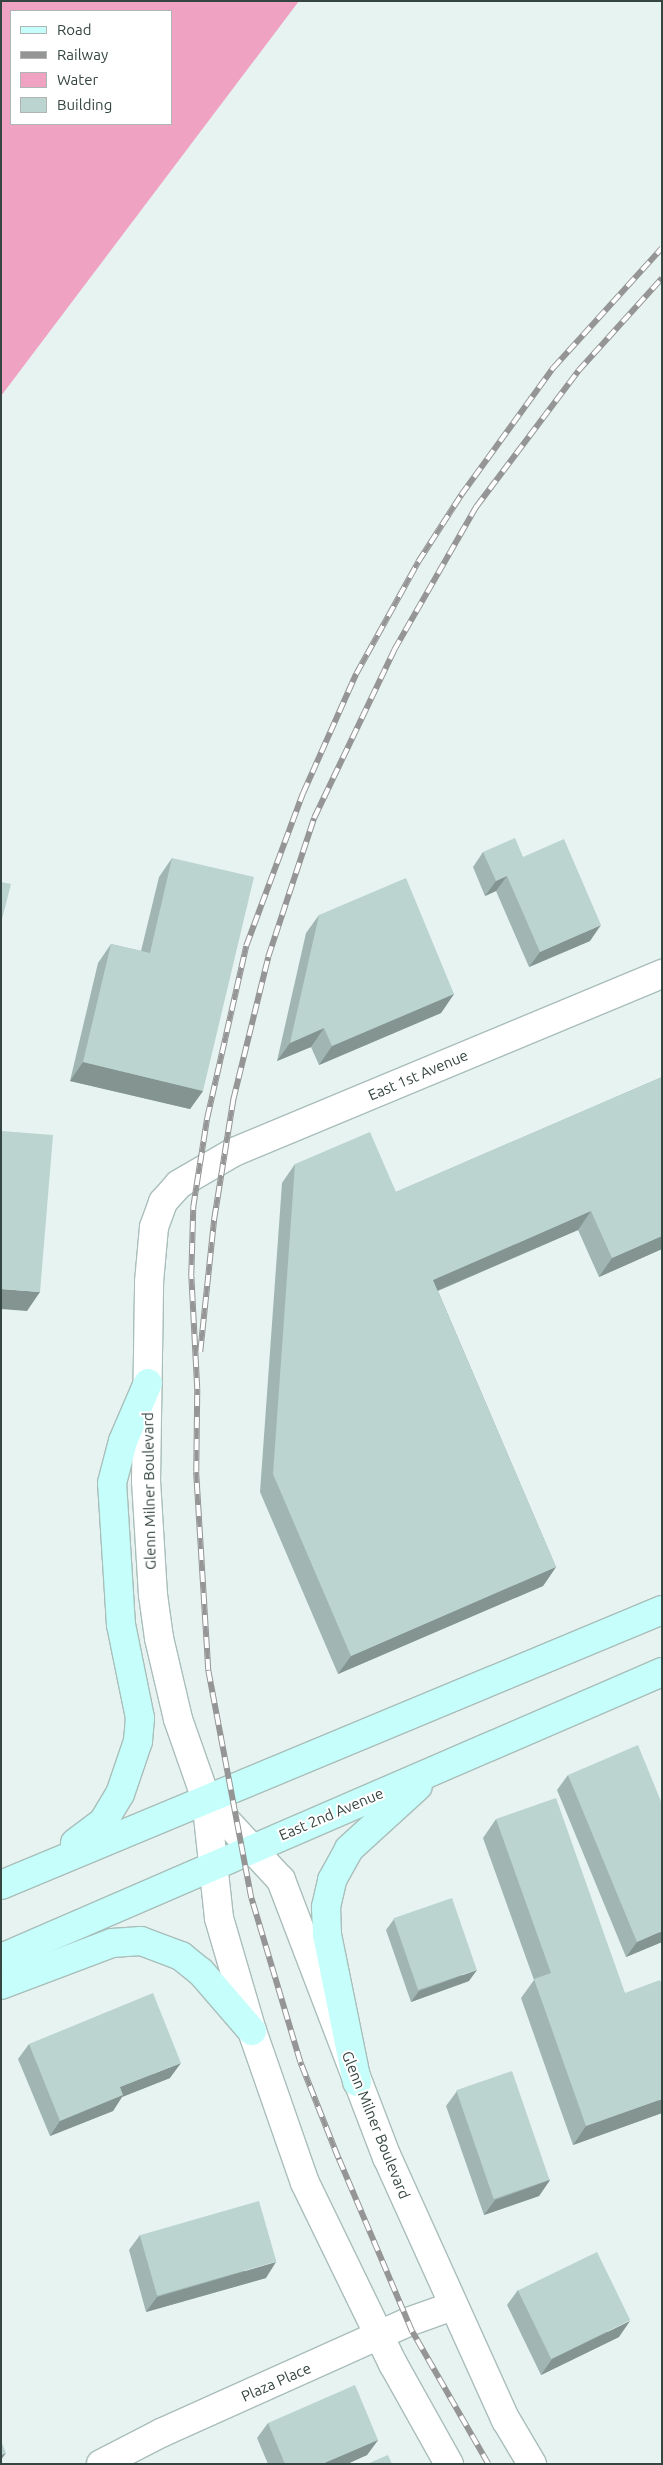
<!DOCTYPE html>
<style>
body{margin:0}
#map{position:relative;width:663px;height:2465px;overflow:hidden;background:#e6f3f1;font-family:Ubuntu,sans-serif}
div>[style]{position:absolute}
.water>*{inset:0;background:#f0a2c3}
.roads{filter:drop-shadow(1px 0 #a9beba) drop-shadow(-1px 0 #a9beba) drop-shadow(0 1px #a9beba) drop-shadow(0 -1px #a9beba)}
.minor>*{height:28px;margin:-14px;padding:0 14px;transform-origin:14px;border-radius:14px;background:#fff}
.tertiary>*{height:28px;margin:-14px;padding:0 14px;transform-origin:14px;border-radius:14px;background:#fff}
.secondary>*{height:28px;margin:-14px;padding:0 14px;transform-origin:14px;border-radius:14px;background:#c5fefa}
.rail>*{height:5.5px;margin-top:-2.75px;transform-origin:0;background:repeating-linear-gradient(90deg,#fff 0 11px,#959595 0 22px);box-sizing:border-box;border-block:1px solid #959595}
.wall>*{inset:0;background:#a1b6b2}
.shaded-wall>*{inset:0;background:#839491}
.building>*{inset:0;background:#bbd4cf;transform-origin:0 0}
span{translate:-50% -50%;white-space:nowrap;text-align:center;line-height:1.15;-webkit-text-stroke:4px #fff;paint-order:stroke}
.street-label{font-size:15px;color:#354642}
.frame{position:absolute;inset:0;border:2px solid #354642;pointer-events:none}
.legend{position:absolute;left:10px;top:10px;width:162px;height:115px;box-sizing:border-box;background:#fff;border:1px solid #aeb5b3;margin:0;padding:6px 9px;list-style:none;font-size:15px;color:#354642}
.legend li{display:flex;align-items:center;gap:10px;height:25px}
.legend b{width:25px;border:1px solid #aeb5b3}
</style>
<div id="map">
<div class="water">
<div style="clip-path:polygon(evenodd,1px 1px,299px 1px,1px 396px,1px 1px,11px 11px,171px 11px,171px 124px,11px 124px,11px 11px)"></div>
</div>
<div class="roads">
<div class="minor">
<div style="left:101px;top:2464px;width:68px;rotate:-27.3deg"></div>
<div style="left:161px;top:2433px;width:271px;rotate:-24.2deg"></div>
<div style="left:408px;top:2322px;width:48px;rotate:-19.6deg"></div>
</div>
<div class="tertiary">
<div style="left:206px;top:1799px;width:110px;rotate:47.2deg"></div>
<div style="left:281px;top:1880px;width:297px;rotate:69.1deg"></div>
<div style="left:387px;top:2157px;width:289px;rotate:65.7deg"></div>
<div style="left:506px;top:2420px;width:51px;rotate:59.4deg"></div>
<div style="left:449px;top:2464px;width:115px;rotate:-119.2deg"></div>
<div style="left:393px;top:2364px;width:201px;rotate:-115.9deg"></div>
<div style="left:305px;top:2183px;width:161px;rotate:-109.2deg"></div>
<div style="left:252px;top:2031px;width:118px;rotate:-106.3deg"></div>
<div style="left:219px;top:1918px;width:120px;rotate:-96.2deg"></div>
<div style="left:206px;top:1799px;width:85px;rotate:-109.3deg"></div>
<div style="left:178px;top:1719px;width:83px;rotate:-103.2deg"></div>
<div style="left:159px;top:1638px;width:43px;rotate:-97.9deg"></div>
<div style="left:153px;top:1595px;width:114px;rotate:-93.5deg"></div>
<div style="left:146px;top:1481px;width:199px;rotate:-89.1deg"></div>
<div style="left:149px;top:1282px;width:55px;rotate:-84.8deg"></div>
<div style="left:154px;top:1227px;width:27px;rotate:-70deg"></div>
<div style="left:163px;top:1202px;width:24px;rotate:-48deg"></div>
<div style="left:179px;top:1184px;width:64px;rotate:-30.2deg"></div>
<div style="left:234px;top:1152px;width:464px;rotate:-22.6deg"></div>
</div>
<div class="secondary">
<div style="left:75px;top:1843px;width:35px;rotate:-37deg"></div>
<div style="left:103px;top:1822px;width:33px;rotate:-59deg"></div>
<div style="left:120px;top:1794px;width:56px;rotate:-71.2deg"></div>
<div style="left:138px;top:1741px;width:23px;rotate:-85deg"></div>
<div style="left:140px;top:1718px;width:95px;rotate:-101.5deg"></div>
<div style="left:121px;top:1625px;width:142px;rotate:-93.6deg"></div>
<div style="left:112px;top:1483px;width:43px;rotate:-75.3deg"></div>
<div style="left:123px;top:1441px;width:63px;rotate:-66.7deg"></div>
<div style="left:1px;top:1885px;width:716px;rotate:-22.59deg"></div>
<div style="left:1px;top:1958px;width:720px;rotate:-23.4deg"></div>
<div style="left:1px;top:1985px;width:119px;rotate:-20.7deg"></div>
<div style="left:112px;top:1943px;width:29px;rotate:-4deg"></div>
<div style="left:141px;top:1941px;width:43px;rotate:20.6deg"></div>
<div style="left:181px;top:1956px;width:26px;rotate:39deg"></div>
<div style="left:201px;top:1972px;width:78px;rotate:49.2deg"></div>
<div style="left:357px;top:2082px;width:150px;rotate:-101.5deg"></div>
<div style="left:327px;top:1935px;width:28px;rotate:-92deg"></div>
<div style="left:326px;top:1907px;width:28px;rotate:-77deg"></div>
<div style="left:332px;top:1880px;width:35px;rotate:-61deg"></div>
<div style="left:349px;top:1849px;width:93px;rotate:-42.4deg"></div>
</div>
</div>
<div class="rail">
<div style="left:200px;top:1352px;width:134px;rotate:-84deg"></div>
<div style="left:214px;top:1219px;width:121px;rotate:-80.9deg"></div>
<div style="left:233px;top:1100px;width:147px;rotate:-76.2deg"></div>
<div style="left:268px;top:957px;width:146px;rotate:-71.7deg"></div>
<div style="left:314px;top:818px;width:186px;rotate:-64.5deg"></div>
<div style="left:394px;top:650px;width:165px;rotate:-60.2deg"></div>
<div style="left:476px;top:507px;width:170px;rotate:-53.1deg"></div>
<div style="left:578px;top:371px;width:125px;rotate:-47.9deg"></div>
<div style="left:488px;top:2464px;width:152px;rotate:-119.9deg"></div>
<div style="left:412px;top:2332px;width:189px;rotate:-113deg"></div>
<div style="left:338px;top:2158px;width:103px;rotate:-111.6deg"></div>
<div style="left:300px;top:2062px;width:171px;rotate:-106.6deg"></div>
<div style="left:251px;top:1898px;width:232px;rotate:-100.7deg"></div>
<div style="left:208px;top:1670px;width:198px;rotate:-93.5deg"></div>
<div style="left:196px;top:1472px;width:83px;rotate:-89.3deg"></div>
<div style="left:197px;top:1389px;width:113px;rotate:-93deg"></div>
<div style="left:191px;top:1276px;width:69px;rotate:-88.3deg"></div>
<div style="left:193px;top:1207px;width:90px;rotate:-81.1deg"></div>
<div style="left:207px;top:1118px;width:176px;rotate:-77.2deg"></div>
<div style="left:246px;top:946px;width:163px;rotate:-69.6deg"></div>
<div style="left:303px;top:793px;width:130px;rotate:-66deg"></div>
<div style="left:356px;top:674px;width:128px;rotate:-61deg"></div>
<div style="left:418px;top:562px;width:80px;rotate:-57.3deg"></div>
<div style="left:461px;top:495px;width:157px;rotate:-54.1deg"></div>
<div style="left:553px;top:368px;width:162px;rotate:-47.8deg"></div>
</div>
<div class="wall">
<div style="clip-path:polygon(483px 852px,523px 857px,590px 941px,529px 967px,496px 891px,485px 896px,473px 867px)"></div>
<div style="clip-path:polygon(172px 858px,203px 1091px,190px 1109px,70px 1081px,98px 963px,111px 944px,141px 951px,159px 877px)"></div>
<div style="clip-path:polygon(319px 915px,454px 994px,441px 1013px,319px 1065px,311px 1047px,277px 1061px,306px 933px)"></div>
<div style="clip-path:polygon(662px 1077px,662px 1249px,599px 1277px,578px 1230px,438px 1291px,556px 1567px,543px 1586px,338px 1674px,260px 1492px,282px 1183px,295px 1164px,396px 1192px)"></div>
<div style="clip-path:polygon(568px 1775px,662px 1942px,626px 1957px,557px 1790px)"></div>
<div style="clip-path:polygon(496px 1819px,625px 1993px,662px 2113px,573px 2145px,521px 1998px,534px 1980px,483px 1838px)"></div>
<div style="clip-path:polygon(394px 1919px,469px 1981px,411px 2002px,386px 1930px)"></div>
<div style="clip-path:polygon(29px 2044px,170px 2078px,122px 2097px,113px 2111px,50px 2136px,18px 2059px)"></div>
<div style="clip-path:polygon(457px 2091px,550px 2180px,539px 2196px,484px 2215px,446px 2106px)"></div>
<div style="clip-path:polygon(140px 2235px,266px 2278px,146px 2312px,129px 2250px)"></div>
<div style="clip-path:polygon(518px 2290px,619px 2337px,541px 2375px,507px 2305px)"></div>
<div style="clip-path:polygon(268px 2423px,378px 2440px,367px 2455px,347px 2464px,268px 2464px,257px 2438px)"></div>
</div>
<div class="shaded-wall">
<div style="clip-path:polygon(507px 876px,496px 891px,485px 896px,496px 881px)"></div>
<div style="clip-path:polygon(601px 925px,590px 941px,529px 967px,540px 952px)"></div>
<div style="clip-path:polygon(454px 994px,441px 1013px,319px 1065px,332px 1046px)"></div>
<div style="clip-path:polygon(324px 1028px,311px 1047px,277px 1061px,290px 1043px)"></div>
<div style="clip-path:polygon(83px 1062px,203px 1091px,190px 1109px,70px 1081px)"></div>
<div style="clip-path:polygon(591px 1211px,578px 1230px,420px 1298px,433px 1280px)"></div>
<div style="clip-path:polygon(662px 1236px,662px 1249px,599px 1277px,612px 1258px)"></div>
<div style="clip-path:polygon(1px 1289px,40px 1292px,27px 1311px,1px 1309px)"></div>
<div style="clip-path:polygon(556px 1567px,543px 1586px,338px 1674px,351px 1656px)"></div>
<div style="clip-path:polygon(662px 1931px,662px 1942px,626px 1957px,637px 1942px)"></div>
<div style="clip-path:polygon(477px 1970px,469px 1981px,411px 2002px,419px 1991px)"></div>
<div style="clip-path:polygon(181px 2063px,170px 2078px,122px 2097px,113px 2111px,50px 2136px,60px 2121px,120px 2087px)"></div>
<div style="clip-path:polygon(662px 2099px,662px 2113px,573px 2145px,586px 2126px)"></div>
<div style="clip-path:polygon(550px 2180px,539px 2196px,484px 2215px,495px 2200px)"></div>
<div style="clip-path:polygon(276px 2262px,266px 2278px,146px 2312px,157px 2297px)"></div>
<div style="clip-path:polygon(630px 2321px,619px 2337px,541px 2375px,552px 2359px)"></div>
<div style="clip-path:polygon(378px 2440px,367px 2455px,347px 2464px,322px 2464px)"></div>
<div style="clip-path:polygon(6px 2453px,1px 2460px,1px 2455px)"></div>
</div>
<div class="building">
<div style="clip-path:polygon(515px 838px,523px 857px,564px 839px,601px 925px,540px 952px,507px 876px,496px 881px,483px 852px)"></div>
<div style="clip-path:polygon(172px 858px,254px 877px,203px 1091px,83px 1062px,111px 944px,150px 953px)"></div>
<div style="clip-path:polygon(406px 878px,454px 994px,332px 1046px,324px 1028px,290px 1043px,319px 915px)"></div>
<div style="clip-path:polygon(1px 882px,11px 884px,1px 923px)"></div>
<div style="clip-path:polygon(662px 1077px,662px 1236px,612px 1258px,591px 1211px,433px 1280px,556px 1567px,351px 1656px,273px 1474px,295px 1164px,370px 1132px,396px 1192px)"></div>
<div style="clip-path:polygon(1px 1131px,53px 1135px,40px 1292px,1px 1289px)"></div>
<div style="clip-path:polygon(638px 1745px,662px 1804px,662px 1931px,637px 1942px,568px 1775px)"></div>
<div style="clip-path:polygon(556px 1798px,625px 1993px,660px 1980px,662px 1985px,662px 2099px,586px 2126px,534px 1979px,551px 1973px,496px 1819px)"></div>
<div style="left:452px;top:1898px;width:76px;height:62px;rotate:71deg"></div>
<div style="clip-path:polygon(153px 1993px,181px 2063px,120px 2087px,123px 2095px,60px 2121px,29px 2044px)"></div>
<div style="left:512px;top:2071px;width:115px;height:59px;rotate:71deg"></div>
<div style="left:259px;top:2201px;width:63px;height:124px;rotate:74deg"></div>
<div style="left:597px;top:2252px;width:76px;height:88px;rotate:64deg"></div>
<div style="clip-path:polygon(355px 2385px,378px 2440px,322px 2464px,285px 2464px,268px 2423px)"></div>
<div style="clip-path:polygon(1px 2441px,6px 2453px,1px 2455px)"></div>
<div style="clip-path:polygon(388px 2455px,392px 2464px,367px 2464px)"></div>
</div>
<div class="street-label">
<span style="left:418px;top:1075px;rotate:-23deg">East 1st Avenue</span>
<span style="left:149px;top:1491px;rotate:-91deg">Glenn Milner Boulevard</span>
<span style="left:331px;top:1814px;rotate:-23deg">East 2nd Avenue</span>
<span style="left:376px;top:2125px;rotate:68deg">Glenn Milner Boulevard</span>
<span style="left:276px;top:2382px;rotate:-24deg">Plaza Place</span>
</div>
<div class="frame"></div>
<ul class="legend">
<li><b style="height:6px;background:#c5fefa"></b>Road</li>
<li><b style="height:6px;background:#959595"></b>Railway</li>
<li><b style="height:14px;background:#f0a2c3"></b>Water</li>
<li><b style="height:14px;background:#bbd4cf"></b>Building</li>
</ul>
</div>
